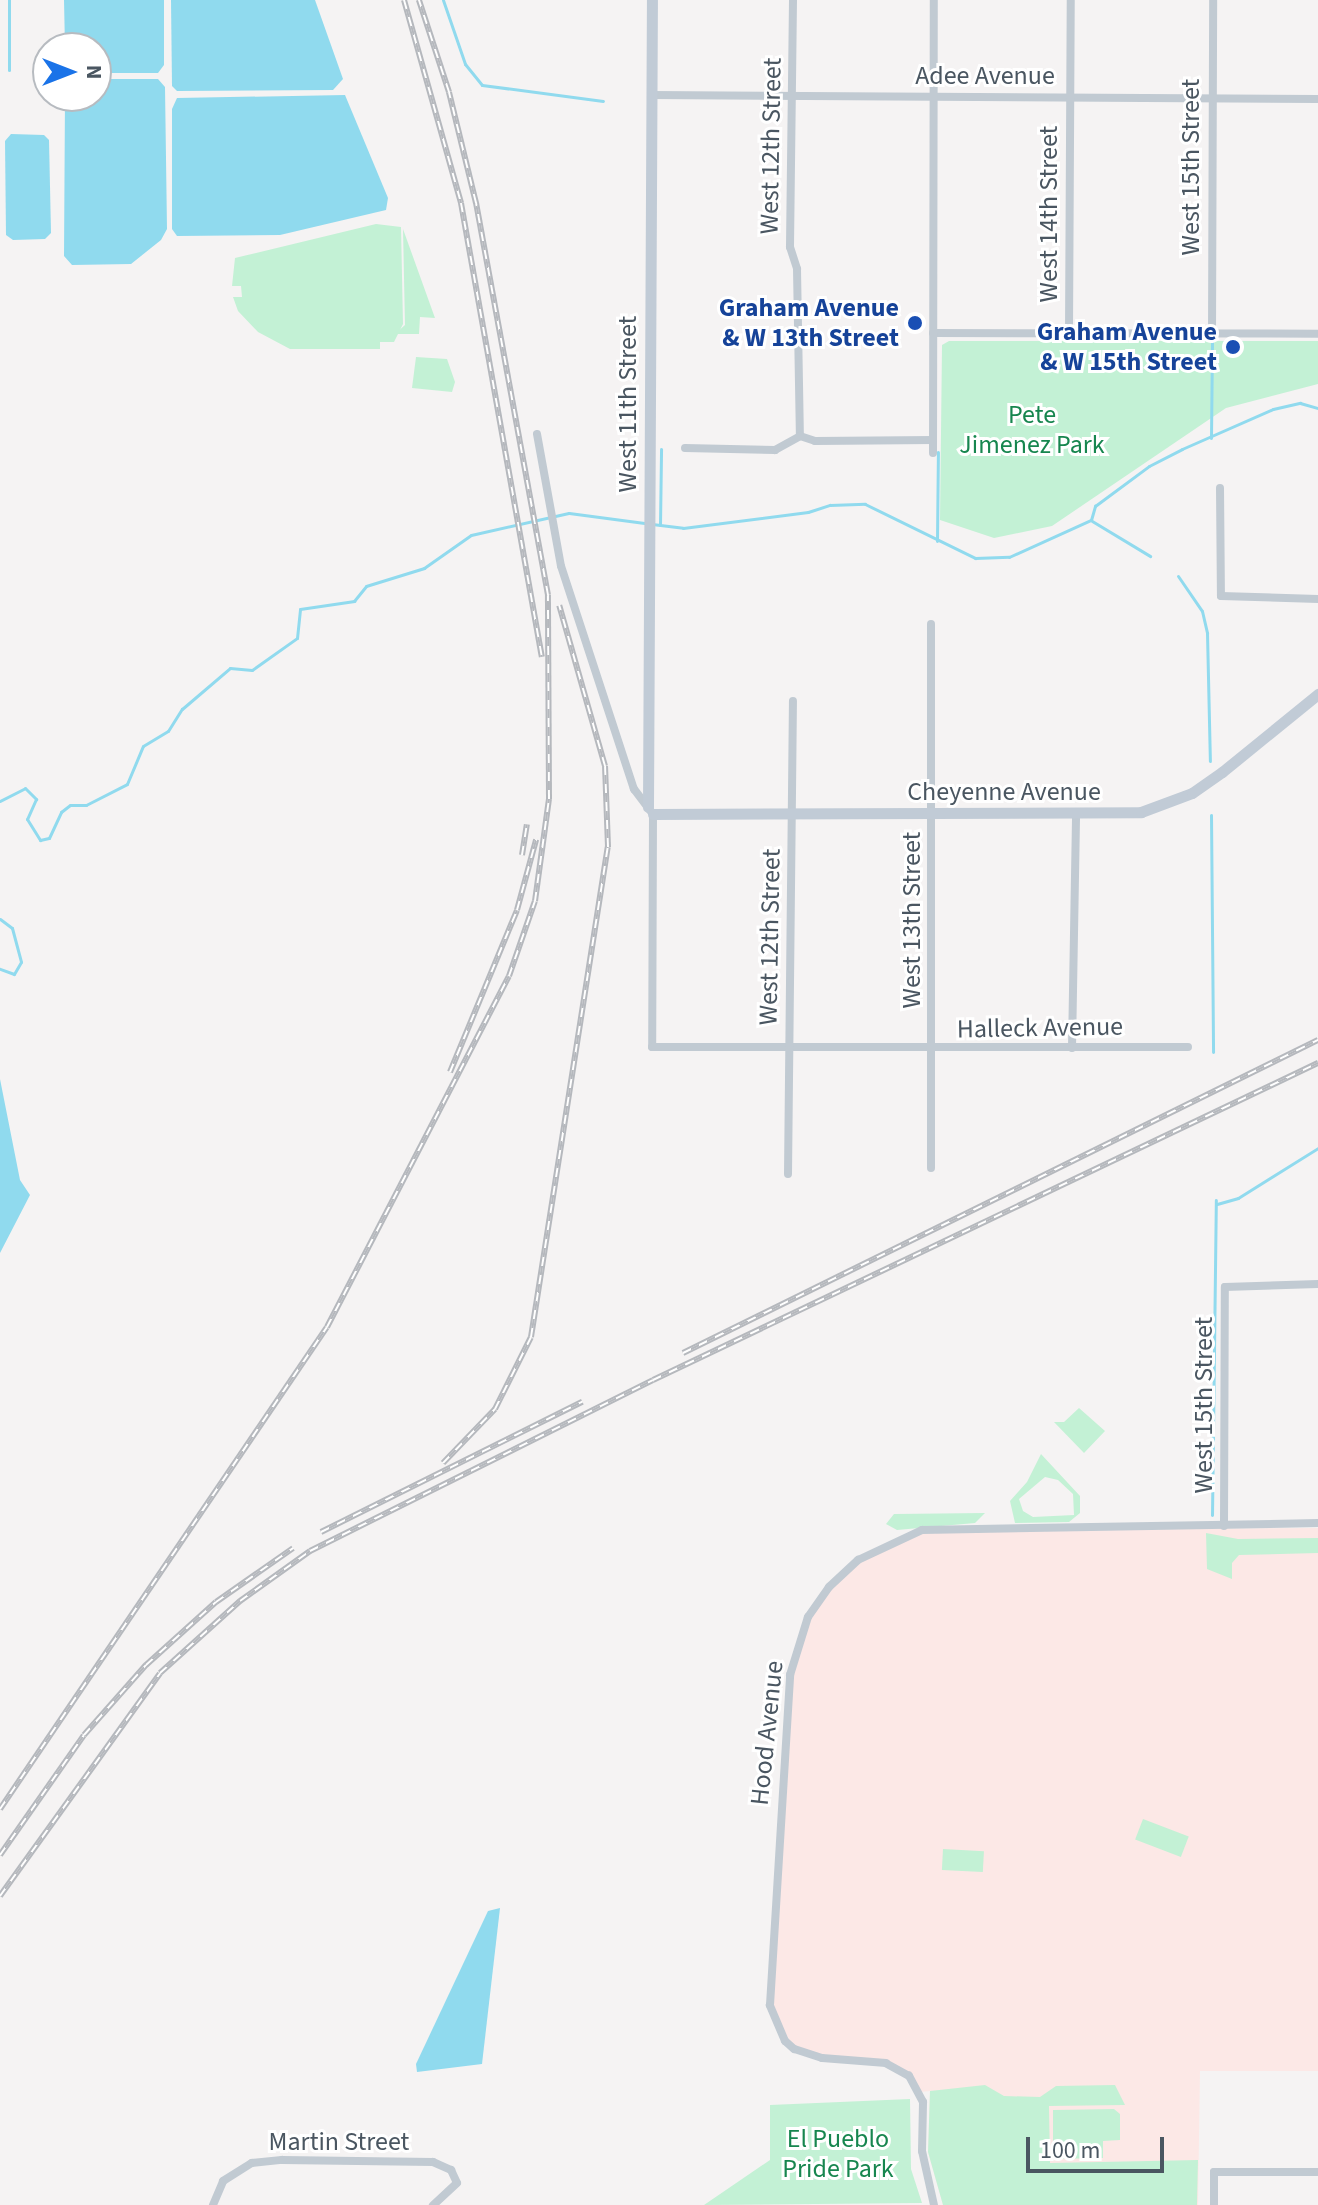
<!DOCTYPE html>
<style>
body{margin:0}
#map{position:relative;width:1318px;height:2205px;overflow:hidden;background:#f5f3f3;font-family:"Source Sans 3",sans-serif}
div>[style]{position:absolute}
.medical>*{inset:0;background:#fce8e6}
.green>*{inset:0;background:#c3f1d5;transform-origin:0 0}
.water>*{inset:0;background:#90daee}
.stream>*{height:3px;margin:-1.5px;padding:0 1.5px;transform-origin:1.5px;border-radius:1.5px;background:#90daee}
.street>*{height:8px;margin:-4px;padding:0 4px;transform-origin:4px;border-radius:4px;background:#c1cad2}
.secondary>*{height:11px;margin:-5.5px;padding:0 5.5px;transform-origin:5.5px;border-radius:5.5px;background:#c1cbd6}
.rail>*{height:6px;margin-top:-3px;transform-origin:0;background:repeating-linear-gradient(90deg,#fff 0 9px,#b5b8bd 0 18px);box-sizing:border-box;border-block:2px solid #b5b8bd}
.dots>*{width:22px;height:22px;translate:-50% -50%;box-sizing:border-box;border:4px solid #fff;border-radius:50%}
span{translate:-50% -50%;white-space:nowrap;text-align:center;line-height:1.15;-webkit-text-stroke:6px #fff;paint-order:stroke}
.street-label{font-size:26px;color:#4a5661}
.transit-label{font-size:26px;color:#164399;font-weight:700}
.right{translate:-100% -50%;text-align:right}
.park-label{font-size:26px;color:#17864f}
.north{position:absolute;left:32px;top:32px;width:80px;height:80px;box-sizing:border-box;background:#fff;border:2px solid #b7bbc0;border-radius:50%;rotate:90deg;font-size:22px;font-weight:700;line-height:32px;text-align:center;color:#4a5661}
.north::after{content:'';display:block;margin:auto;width:28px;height:36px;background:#1a73e8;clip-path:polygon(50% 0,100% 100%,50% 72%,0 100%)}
.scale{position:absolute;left:1026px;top:2137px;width:138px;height:36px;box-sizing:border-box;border:4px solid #4a5661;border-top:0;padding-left:10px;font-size:24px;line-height:28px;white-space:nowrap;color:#4a5661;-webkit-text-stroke:6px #fff;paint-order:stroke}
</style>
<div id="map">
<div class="medical">
<div style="clip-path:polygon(1318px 1528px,1318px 2071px,1200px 2071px,1198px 2205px,943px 2205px,928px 2152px,930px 2091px,920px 2092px,900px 2069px,794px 2049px,771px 2005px,791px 1676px,809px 1617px,845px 1570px,922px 1531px)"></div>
</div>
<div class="green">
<div style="clip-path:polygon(376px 224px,401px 227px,403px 324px,394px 342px,380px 342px,380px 349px,290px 349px,258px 332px,238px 311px,233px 297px,242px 297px,241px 286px,232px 286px,235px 258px)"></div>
<div style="clip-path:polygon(403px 229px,435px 318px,420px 317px,419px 334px,395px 334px,405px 325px)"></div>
<div style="clip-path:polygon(949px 341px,1318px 341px,1318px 384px,1226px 408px,1052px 526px,994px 538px,940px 520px,942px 345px)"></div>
<div style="clip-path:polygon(416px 357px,447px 359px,455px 382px,452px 392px,412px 388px)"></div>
<div style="clip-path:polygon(1079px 1408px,1105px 1431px,1084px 1453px,1054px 1422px,1064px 1422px)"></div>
<div style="clip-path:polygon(evenodd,1041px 1454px,1080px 1496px,1080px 1513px,1069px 1522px,1015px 1523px,1010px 1501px,1027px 1482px,1041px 1454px,1045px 1477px,1058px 1480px,1073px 1494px,1074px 1515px,1033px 1517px,1023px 1511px,1019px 1499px,1045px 1477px)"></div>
<div style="clip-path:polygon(985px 1513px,975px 1523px,897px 1530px,886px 1524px,894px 1514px)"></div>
<div style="clip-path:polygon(1206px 1533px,1238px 1539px,1318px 1538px,1318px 1553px,1239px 1555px,1232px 1563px,1232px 1579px,1207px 1569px)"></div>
<div style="left:1143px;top:1819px;width:49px;height:22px;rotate:21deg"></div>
<div style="left:943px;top:1849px;width:41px;height:21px;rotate:3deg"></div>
<div style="clip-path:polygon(985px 2085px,1004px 2096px,1040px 2097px,1056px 2086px,1115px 2085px,1125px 2105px,1049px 2106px,1050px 2163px,1198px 2160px,1197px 2205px,943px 2205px,928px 2152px,930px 2091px)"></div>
<div style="clip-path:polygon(910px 2099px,911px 2169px,922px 2203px,704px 2205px,770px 2160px,770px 2105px)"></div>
<div style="clip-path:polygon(1114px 2109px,1120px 2114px,1120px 2140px,1103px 2141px,1103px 2158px,1053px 2159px,1053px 2110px)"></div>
</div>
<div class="water">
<div style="clip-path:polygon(64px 0,164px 0,164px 65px,158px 73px,96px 73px,96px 48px,65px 48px)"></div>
<div style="clip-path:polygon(171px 0,315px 0,343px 79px,333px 90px,177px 91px,172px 86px)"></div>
<div style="clip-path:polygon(96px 79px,158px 79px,165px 87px,167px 229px,161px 240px,131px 264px,72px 265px,64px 256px,65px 96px,96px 96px)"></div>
<div style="clip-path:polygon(345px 95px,388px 198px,386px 210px,280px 235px,177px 236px,172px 229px,172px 109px,177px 98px)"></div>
<div style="clip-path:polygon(11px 134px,44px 135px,49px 140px,51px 233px,45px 239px,13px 240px,6px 235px,5px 141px)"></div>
<div style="clip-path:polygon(0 1079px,20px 1180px,30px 1195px,0 1253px)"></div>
<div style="clip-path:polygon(500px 1908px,482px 2064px,417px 2072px,416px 2064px,488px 1911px)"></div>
</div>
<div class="stream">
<div style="left:9px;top:0;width:70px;rotate:90deg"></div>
<div style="left:443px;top:0;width:68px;rotate:71deg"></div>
<div style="left:465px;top:64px;width:27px;rotate:51deg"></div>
<div style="left:482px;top:85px;width:122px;rotate:7.5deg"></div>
<div style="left:1211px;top:438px;width:100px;rotate:-89.4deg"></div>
<div style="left:1092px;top:521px;width:68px;rotate:31.1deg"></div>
<div style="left:652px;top:524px;width:31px;rotate:7deg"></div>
<div style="left:683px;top:528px;width:126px;rotate:-7.3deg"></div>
<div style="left:808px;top:512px;width:23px;rotate:-18deg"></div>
<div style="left:830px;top:505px;width:35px;rotate:-2deg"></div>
<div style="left:865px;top:504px;width:123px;rotate:26.1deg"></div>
<div style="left:975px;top:558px;width:34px;rotate:-2deg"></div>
<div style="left:1009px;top:557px;width:90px;rotate:-24.3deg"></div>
<div style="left:1091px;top:520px;width:15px;rotate:-74deg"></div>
<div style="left:1095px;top:506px;width:67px;rotate:-36.5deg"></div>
<div style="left:1149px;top:466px;width:37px;rotate:-27deg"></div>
<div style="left:1182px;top:449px;width:99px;rotate:-23.7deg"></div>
<div style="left:1273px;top:409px;width:28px;rotate:-13deg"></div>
<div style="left:1300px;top:403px;width:19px;rotate:16deg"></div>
<div style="left:660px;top:525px;width:76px;rotate:-89.2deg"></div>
<div style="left:937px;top:541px;width:89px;rotate:-89.4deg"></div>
<div style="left:1178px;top:576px;width:42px;rotate:55.6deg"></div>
<div style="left:1202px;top:611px;width:23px;rotate:77deg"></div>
<div style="left:1207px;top:633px;width:128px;rotate:88.7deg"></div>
<div style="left:0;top:801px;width:28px;rotate:-27deg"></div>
<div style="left:25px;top:788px;width:16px;rotate:45deg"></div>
<div style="left:36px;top:799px;width:22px;rotate:114deg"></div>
<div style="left:27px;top:819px;width:25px;rotate:58deg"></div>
<div style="left:40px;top:840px;width:9px;rotate:-13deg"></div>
<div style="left:49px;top:838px;width:29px;rotate:-65deg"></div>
<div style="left:61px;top:812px;width:11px;rotate:-38deg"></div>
<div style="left:70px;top:805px;width:16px"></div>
<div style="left:86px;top:805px;width:46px;rotate:-27.1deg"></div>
<div style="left:127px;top:784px;width:41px;rotate:-67.2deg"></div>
<div style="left:143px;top:746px;width:29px;rotate:-31deg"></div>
<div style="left:168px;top:731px;width:26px;rotate:-58deg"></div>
<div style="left:182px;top:709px;width:63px;rotate:-40.5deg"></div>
<div style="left:230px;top:668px;width:22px;rotate:5deg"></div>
<div style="left:252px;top:670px;width:55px;rotate:-35.4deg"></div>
<div style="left:297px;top:638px;width:29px;rotate:-84deg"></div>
<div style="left:300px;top:609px;width:55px;rotate:-8.4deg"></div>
<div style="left:354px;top:601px;width:19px;rotate:-51deg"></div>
<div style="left:366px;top:586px;width:61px;rotate:-17.2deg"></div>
<div style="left:424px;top:568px;width:57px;rotate:-35.1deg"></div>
<div style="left:471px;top:535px;width:100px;rotate:-12.7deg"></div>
<div style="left:569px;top:513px;width:76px;rotate:7.6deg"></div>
<div style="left:1211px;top:815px;width:237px;rotate:89.5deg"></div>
<div style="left:0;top:919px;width:15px;rotate:37deg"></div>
<div style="left:12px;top:928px;width:35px;rotate:75deg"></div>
<div style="left:21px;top:962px;width:14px;rotate:120deg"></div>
<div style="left:14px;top:974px;width:15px;rotate:-160deg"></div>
<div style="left:1217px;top:1204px;width:22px;rotate:-16deg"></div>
<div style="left:1238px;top:1198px;width:94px;rotate:-32deg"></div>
<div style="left:1212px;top:1515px;width:315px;rotate:-89.3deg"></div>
</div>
<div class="street">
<div style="left:793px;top:0;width:247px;rotate:90.7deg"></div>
<div style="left:790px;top:247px;width:23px;rotate:72deg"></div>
<div style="left:797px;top:269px;width:167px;rotate:89deg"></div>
<div style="left:652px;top:95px;width:666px;rotate:0.34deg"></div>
<div style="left:1069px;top:332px;width:332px;rotate:-89.7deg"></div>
<div style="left:933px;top:333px;width:385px;rotate:0.1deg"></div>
<div style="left:1212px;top:334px;width:334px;rotate:-89.8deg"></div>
<div style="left:537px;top:434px;width:134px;rotate:79.7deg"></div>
<div style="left:561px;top:566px;width:235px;rotate:71.9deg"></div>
<div style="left:634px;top:789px;width:31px;rotate:53deg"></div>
<div style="left:653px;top:814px;width:233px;rotate:90.2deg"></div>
<div style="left:652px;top:1047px;width:536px"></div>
<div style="left:800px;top:436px;width:16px;rotate:18deg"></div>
<div style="left:815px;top:441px;width:118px;rotate:-0.5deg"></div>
<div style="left:685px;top:448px;width:90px;rotate:1.3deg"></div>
<div style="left:775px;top:450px;width:29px;rotate:-29deg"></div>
<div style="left:933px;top:453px;width:453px;rotate:-89.9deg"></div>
<div style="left:1220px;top:488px;width:108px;rotate:89.5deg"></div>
<div style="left:1221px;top:596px;width:97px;rotate:1.8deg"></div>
<div style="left:1072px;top:1048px;width:234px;rotate:-89deg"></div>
<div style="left:931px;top:1168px;width:544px;rotate:-90deg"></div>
<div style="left:788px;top:1174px;width:473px;rotate:-89.4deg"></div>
<div style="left:1224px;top:1526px;width:239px;rotate:-89.8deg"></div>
<div style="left:1225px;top:1287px;width:93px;rotate:-1.8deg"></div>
<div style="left:213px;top:2205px;width:26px;rotate:-67deg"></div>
<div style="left:223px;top:2181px;width:34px;rotate:-32deg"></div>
<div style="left:252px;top:2163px;width:30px;rotate:-6deg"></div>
<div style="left:282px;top:2160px;width:151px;rotate:0.8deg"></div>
<div style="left:433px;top:2162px;width:20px;rotate:24deg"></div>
<div style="left:451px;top:2170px;width:14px;rotate:65deg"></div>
<div style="left:457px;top:2183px;width:33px;rotate:137deg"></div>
<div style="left:934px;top:2205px;width:55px;rotate:-102.5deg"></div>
<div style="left:922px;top:2151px;width:49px;rotate:-88.8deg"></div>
<div style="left:923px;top:2102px;width:30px;rotate:-118deg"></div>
<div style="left:909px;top:2076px;width:26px;rotate:-151deg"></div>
<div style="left:886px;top:2063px;width:64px;rotate:-175.5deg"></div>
<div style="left:822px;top:2058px;width:29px;rotate:-162deg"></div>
<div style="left:794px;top:2049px;width:12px;rotate:-138deg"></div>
<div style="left:785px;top:2041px;width:39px;rotate:-113deg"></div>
<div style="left:770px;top:2005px;width:331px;rotate:-86.5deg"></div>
<div style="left:790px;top:1675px;width:61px;rotate:-72.8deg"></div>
<div style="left:808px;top:1617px;width:37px;rotate:-55deg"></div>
<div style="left:829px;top:1587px;width:40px;rotate:-43deg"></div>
<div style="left:858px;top:1560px;width:71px;rotate:-25.1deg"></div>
<div style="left:922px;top:1530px;width:396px;rotate:-1deg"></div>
<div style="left:1214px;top:2205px;width:33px;rotate:-90deg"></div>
<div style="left:1214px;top:2172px;width:104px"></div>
</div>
<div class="secondary">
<div style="left:648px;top:807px;width:807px;rotate:-89.72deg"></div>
<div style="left:653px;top:814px;width:488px;rotate:-0.2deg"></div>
<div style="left:1141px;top:812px;width:54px;rotate:-20.4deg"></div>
<div style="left:1192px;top:793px;width:37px;rotate:-35deg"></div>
<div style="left:1222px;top:772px;width:124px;rotate:-39.1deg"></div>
</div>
<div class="rail">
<div style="left:404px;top:0;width:211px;rotate:74.3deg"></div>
<div style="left:461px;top:203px;width:461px;rotate:79.9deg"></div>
<div style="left:522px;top:855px;width:31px;rotate:-81deg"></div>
<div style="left:450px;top:1072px;width:175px;rotate:-67.5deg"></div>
<div style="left:517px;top:910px;width:73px;rotate:-74.8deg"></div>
<div style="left:683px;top:1353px;width:708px;rotate:-26.24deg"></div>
<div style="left:443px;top:1463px;width:75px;rotate:-46.1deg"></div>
<div style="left:495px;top:1409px;width:80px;rotate:-63.4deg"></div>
<div style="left:531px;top:1337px;width:496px;rotate:-81.1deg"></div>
<div style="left:608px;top:847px;width:81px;rotate:-92.1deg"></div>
<div style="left:605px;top:766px;width:167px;rotate:-105.9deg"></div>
<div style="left:321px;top:1532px;width:292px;rotate:-26.5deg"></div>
<div style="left:0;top:1809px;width:582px;rotate:-55.85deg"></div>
<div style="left:327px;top:1327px;width:395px;rotate:-62.6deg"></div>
<div style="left:509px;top:976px;width:79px;rotate:-70.9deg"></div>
<div style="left:535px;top:901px;width:103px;rotate:-82.2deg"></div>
<div style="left:549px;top:799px;width:204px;rotate:-90.3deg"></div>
<div style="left:548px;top:595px;width:399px;rotate:-100.4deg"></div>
<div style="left:476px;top:203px;width:114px;rotate:-103.7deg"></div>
<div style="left:449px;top:92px;width:97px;rotate:-108.1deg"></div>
<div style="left:0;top:1855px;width:146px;rotate:-55deg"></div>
<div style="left:84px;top:1735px;width:94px;rotate:-48.5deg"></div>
<div style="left:146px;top:1665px;width:94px;rotate:-42deg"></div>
<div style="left:216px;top:1602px;width:94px;rotate:-35deg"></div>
<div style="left:0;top:1896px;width:274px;rotate:-54.3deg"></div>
<div style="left:160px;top:1673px;width:108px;rotate:-42deg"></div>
<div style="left:240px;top:1601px;width:86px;rotate:-35.5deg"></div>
<div style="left:310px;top:1551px;width:383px;rotate:-26.5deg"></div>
<div style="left:653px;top:1380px;width:737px;rotate:-25.49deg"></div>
</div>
<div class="dots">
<div style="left:915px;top:323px;background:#1a4fb4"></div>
<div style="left:1233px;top:347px;background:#1a4fb4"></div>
</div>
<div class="street-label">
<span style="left:985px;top:76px">Adee Avenue</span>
<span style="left:771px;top:146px;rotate:-89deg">West 12th Street</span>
<span style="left:1191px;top:167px;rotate:-90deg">West 15th Street</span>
<span style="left:1049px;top:214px;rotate:-90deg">West 14th Street</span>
<span style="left:628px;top:404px;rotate:-90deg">West 11th Street</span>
<span style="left:1004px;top:792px">Cheyenne Avenue</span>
<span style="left:912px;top:920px;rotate:-90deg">West 13th Street</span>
<span style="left:770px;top:937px;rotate:-89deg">West 12th Street</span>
<span style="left:1040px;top:1028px;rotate:-1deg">Halleck Avenue</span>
<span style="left:1204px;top:1405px;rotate:-90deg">West 15th Street</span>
<span style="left:767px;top:1733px;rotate:-84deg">Hood Avenue</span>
<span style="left:339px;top:2142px">Martin Street</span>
</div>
<div class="transit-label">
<span class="right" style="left:899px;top:323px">Graham Avenue<br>&amp; W 13th Street</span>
<span class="right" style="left:1217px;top:347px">Graham Avenue<br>&amp; W 15th Street</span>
</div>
<div class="park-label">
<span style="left:1032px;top:430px">Pete<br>Jimenez Park</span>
<span style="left:838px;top:2154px">El Pueblo<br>Pride Park</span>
</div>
<div class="north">N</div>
<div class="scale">100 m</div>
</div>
